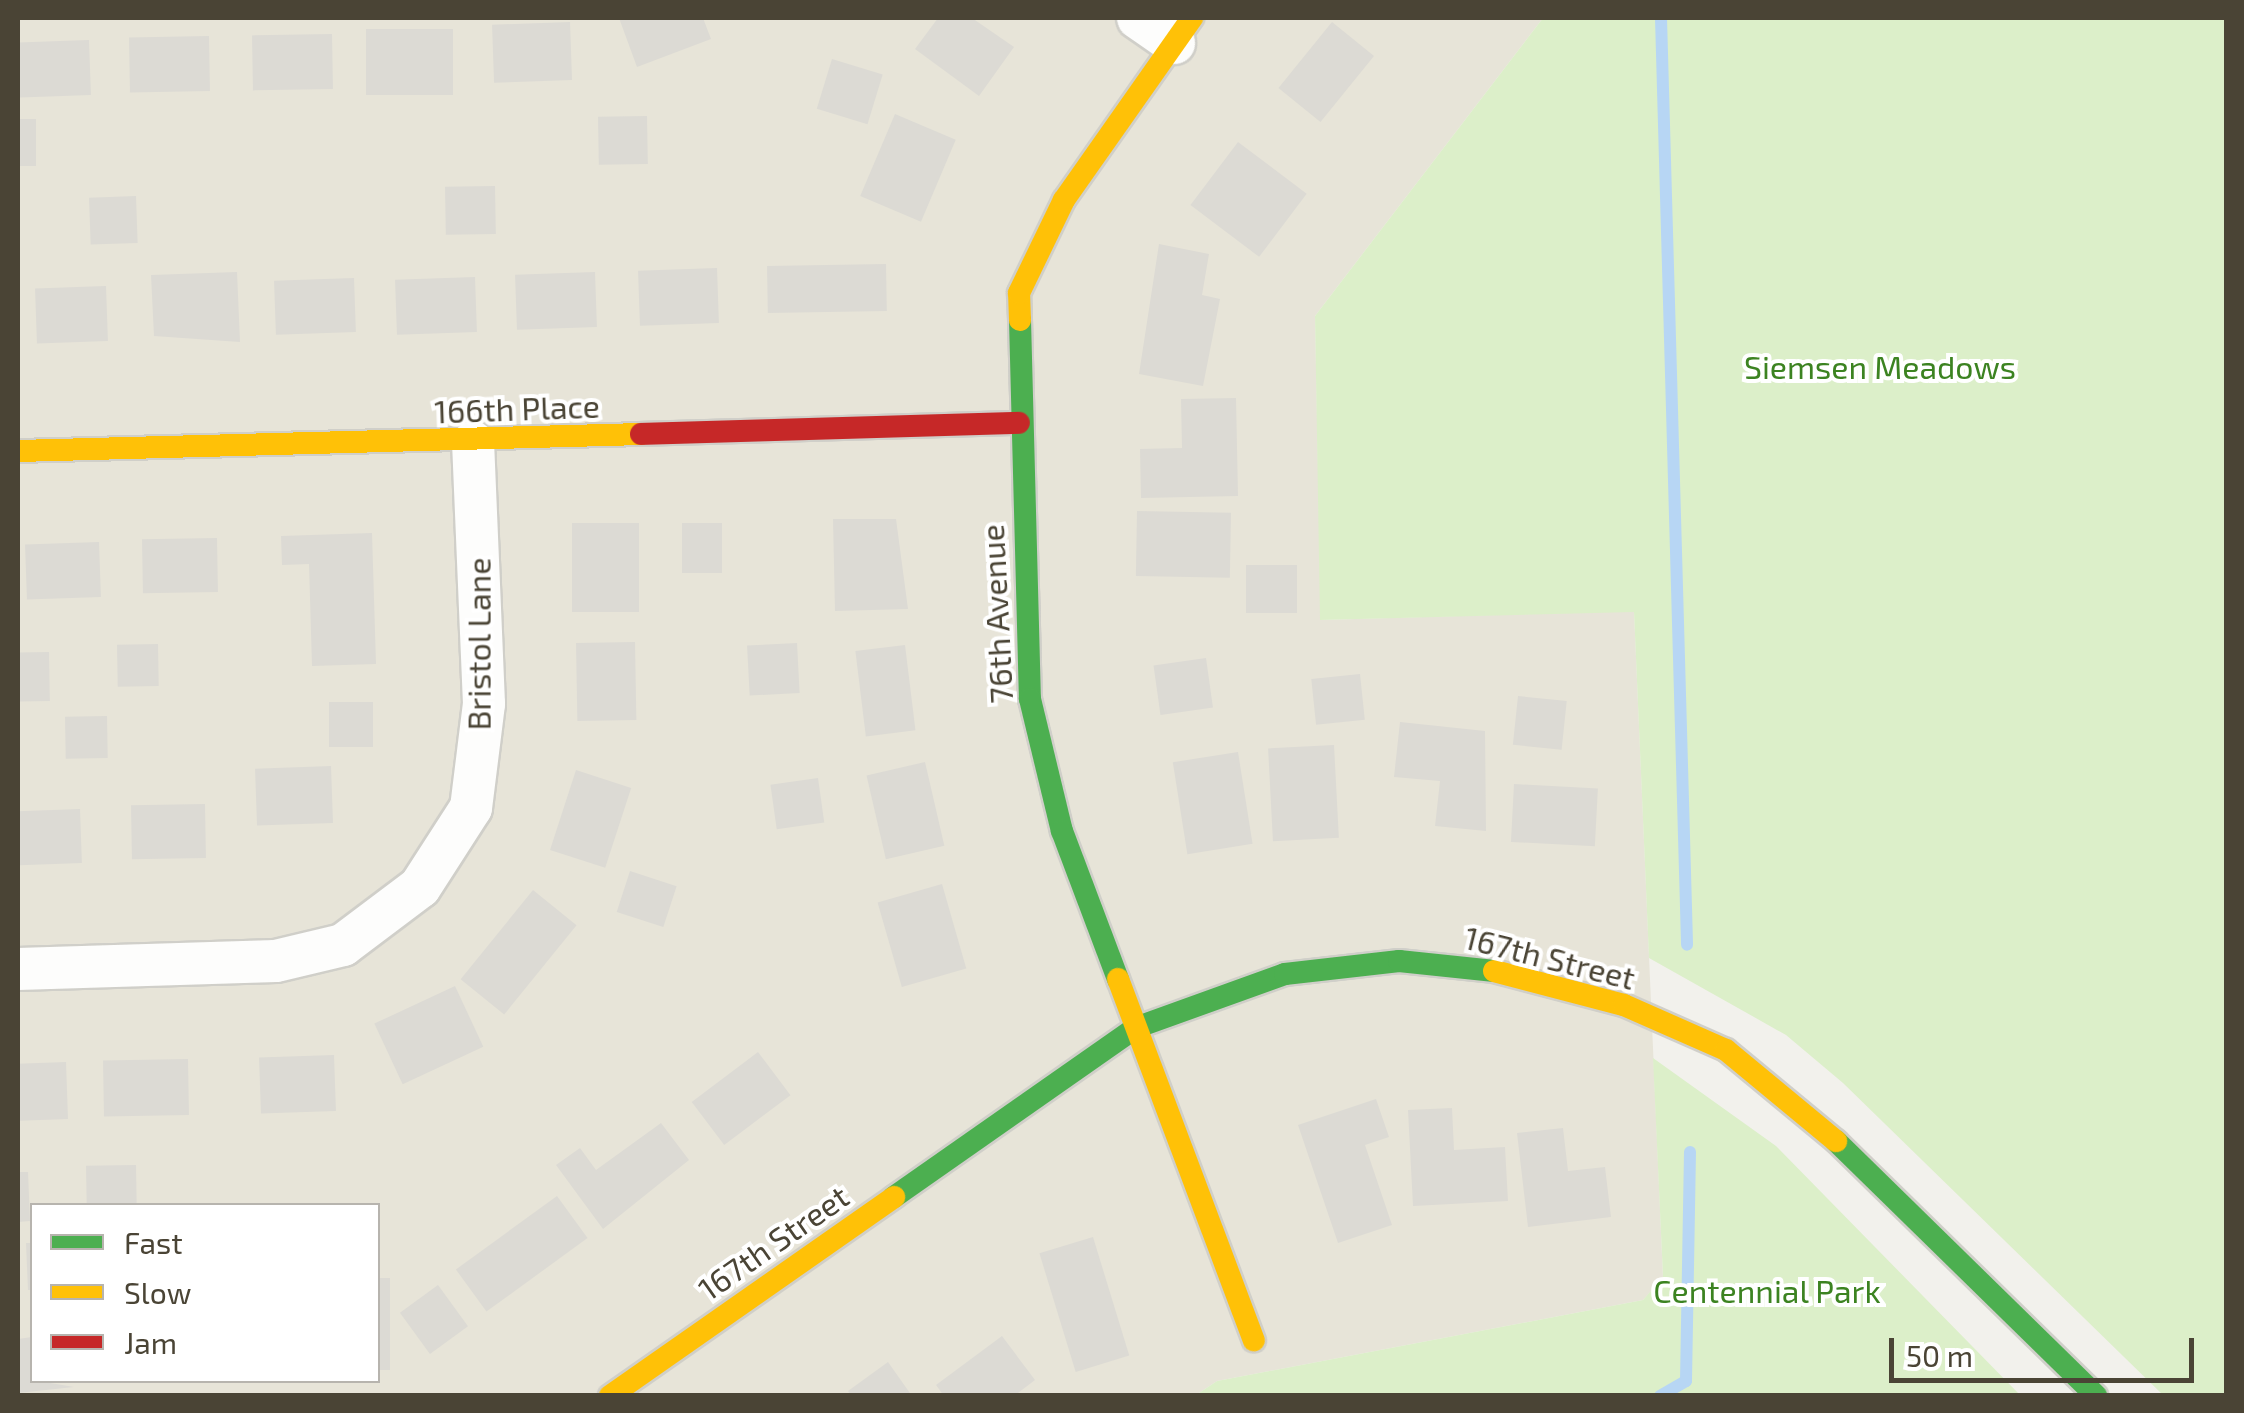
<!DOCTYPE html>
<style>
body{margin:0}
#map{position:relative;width:2244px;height:1413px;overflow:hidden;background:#f2f1ec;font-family:"Exo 2",sans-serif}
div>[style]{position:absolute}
.residential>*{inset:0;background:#e7e4d8}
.green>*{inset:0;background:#dcefc9}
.stream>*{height:12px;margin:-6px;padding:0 6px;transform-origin:6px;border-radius:6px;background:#b7d6f4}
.building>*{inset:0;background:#dcdad4;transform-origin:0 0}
.roads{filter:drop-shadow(2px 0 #d0cfc9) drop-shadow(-2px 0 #d0cfc9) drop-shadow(0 2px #d0cfc9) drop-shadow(0 -2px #d0cfc9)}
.street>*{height:42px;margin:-21px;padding:0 21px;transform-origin:21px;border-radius:21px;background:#fdfdfc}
.fast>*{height:22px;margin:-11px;padding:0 11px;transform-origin:11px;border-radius:11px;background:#4caf50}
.slow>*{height:22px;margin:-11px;padding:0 11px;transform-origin:11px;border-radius:11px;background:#ffc107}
.jam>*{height:22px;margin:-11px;padding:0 11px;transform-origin:11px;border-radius:11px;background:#c62828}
span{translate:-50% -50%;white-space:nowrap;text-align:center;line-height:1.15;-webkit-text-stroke:8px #fff;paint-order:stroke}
.park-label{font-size:32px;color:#3c8321}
.street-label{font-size:32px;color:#4a4435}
.frame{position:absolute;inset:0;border:20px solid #4a4435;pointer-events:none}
.legend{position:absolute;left:30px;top:1203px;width:350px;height:180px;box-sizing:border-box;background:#fff;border:2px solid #b7b4ae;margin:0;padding:12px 18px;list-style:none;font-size:30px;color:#4a4435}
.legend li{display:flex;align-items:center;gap:20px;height:50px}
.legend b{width:50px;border:2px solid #b7b4ae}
.scale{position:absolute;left:1889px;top:1338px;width:305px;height:45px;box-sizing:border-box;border:5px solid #4a4435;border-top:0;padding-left:12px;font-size:30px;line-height:35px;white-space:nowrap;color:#4a4435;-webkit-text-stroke:8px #fff;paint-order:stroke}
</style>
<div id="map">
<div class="residential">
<div style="clip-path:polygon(evenodd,18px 18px,1543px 18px,1315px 316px,1321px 620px,1634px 611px,1663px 1278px,1643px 1300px,1217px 1381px,1196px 1395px,18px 1395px,18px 18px,32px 1206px,378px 1206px,378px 1380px,32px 1380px,32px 1206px)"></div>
</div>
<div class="green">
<div style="clip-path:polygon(1543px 18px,2226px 18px,2226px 1395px,2163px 1395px,1843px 1083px,1786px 1035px,1649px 958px,1634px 612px,1320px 620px,1315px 316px)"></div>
<div style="clip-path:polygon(1653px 1058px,1776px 1146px,2020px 1395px,1196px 1395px,1217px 1381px,1643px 1300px,1663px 1277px)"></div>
</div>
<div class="stream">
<div style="left:1661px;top:18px;width:927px;rotate:88.39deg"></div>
<div style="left:1660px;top:1396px;width:30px;rotate:-30deg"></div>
<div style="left:1686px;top:1381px;width:229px;rotate:-89deg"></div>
</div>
<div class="building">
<div style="clip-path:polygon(619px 18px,703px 18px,711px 39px,637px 67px)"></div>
<div style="clip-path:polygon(938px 18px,972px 18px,1014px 47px,979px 96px,915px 49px)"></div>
<div style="left:570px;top:22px;width:58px;height:78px;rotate:88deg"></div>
<div style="left:1332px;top:22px;width:54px;height:85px;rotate:39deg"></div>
<div style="left:366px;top:29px;width:87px;height:66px"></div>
<div style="left:332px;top:34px;width:55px;height:80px;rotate:89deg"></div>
<div style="left:209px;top:36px;width:55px;height:80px;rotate:89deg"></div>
<div style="left:89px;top:40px;width:55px;height:71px;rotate:88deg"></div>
<div style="left:832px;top:59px;width:53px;height:52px;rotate:17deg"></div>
<div style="left:895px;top:114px;width:66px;height:89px;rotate:23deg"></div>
<div style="left:647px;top:116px;width:48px;height:49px;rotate:89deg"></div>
<div style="left:18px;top:119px;width:18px;height:47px"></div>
<div style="left:1238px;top:142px;width:86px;height:79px;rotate:37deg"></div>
<div style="left:495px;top:186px;width:48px;height:50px;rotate:89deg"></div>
<div style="left:136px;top:196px;width:47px;height:47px;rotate:88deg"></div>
<div style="clip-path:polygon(1159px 244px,1209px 254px,1202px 295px,1220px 299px,1203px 386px,1139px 374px)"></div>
<div style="left:886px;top:264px;width:47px;height:119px;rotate:89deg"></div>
<div style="left:717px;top:268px;width:55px;height:79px;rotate:88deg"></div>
<div style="clip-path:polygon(237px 272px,240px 342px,154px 336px,151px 275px)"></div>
<div style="left:595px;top:272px;width:55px;height:80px;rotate:88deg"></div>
<div style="left:475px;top:277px;width:55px;height:80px;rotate:88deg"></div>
<div style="left:354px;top:278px;width:54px;height:80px;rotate:88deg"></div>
<div style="left:106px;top:286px;width:55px;height:71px;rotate:88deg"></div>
<div style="clip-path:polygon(1236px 398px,1238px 496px,1141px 498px,1140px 449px,1182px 448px,1181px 399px)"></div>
<div style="left:1137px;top:511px;width:94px;height:65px;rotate:1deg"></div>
<div style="clip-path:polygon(833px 519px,896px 519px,908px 609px,835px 611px)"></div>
<div style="left:572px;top:523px;width:67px;height:89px"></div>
<div style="left:682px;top:523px;width:40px;height:50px"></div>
<div style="clip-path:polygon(372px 533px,376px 664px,312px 666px,309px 564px,282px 565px,281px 536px)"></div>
<div style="left:217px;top:538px;width:54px;height:75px;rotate:89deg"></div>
<div style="left:99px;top:542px;width:55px;height:74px;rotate:88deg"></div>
<div style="left:1246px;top:565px;width:51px;height:48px"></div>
<div style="left:635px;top:642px;width:78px;height:59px;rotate:89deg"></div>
<div style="left:797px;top:643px;width:50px;height:50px;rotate:87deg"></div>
<div style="left:158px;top:644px;width:42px;height:41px;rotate:89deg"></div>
<div style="left:905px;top:645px;width:86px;height:50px;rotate:83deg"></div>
<div style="left:49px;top:652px;width:49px;height:31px;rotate:89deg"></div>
<div style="left:1206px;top:658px;width:50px;height:53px;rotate:82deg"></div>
<div style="left:1360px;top:674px;width:46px;height:49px;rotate:84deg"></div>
<div style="left:1518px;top:696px;width:49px;height:49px;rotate:6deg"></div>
<div style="left:329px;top:702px;width:44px;height:45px"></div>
<div style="left:107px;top:716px;width:42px;height:42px;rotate:89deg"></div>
<div style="clip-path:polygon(1400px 722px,1485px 731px,1486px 831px,1435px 826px,1440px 781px,1394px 777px)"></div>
<div style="left:1334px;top:745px;width:93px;height:66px;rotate:87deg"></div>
<div style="left:1238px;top:752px;width:93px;height:66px;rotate:81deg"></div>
<div style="left:925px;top:762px;width:86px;height:60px;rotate:77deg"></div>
<div style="left:331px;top:766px;width:57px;height:76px;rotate:88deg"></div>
<div style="left:576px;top:770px;width:58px;height:84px;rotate:18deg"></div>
<div style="left:818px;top:778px;width:45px;height:48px;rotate:82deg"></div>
<div style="left:1514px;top:784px;width:84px;height:58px;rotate:3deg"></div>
<div style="left:205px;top:804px;width:54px;height:74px;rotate:89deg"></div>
<div style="left:80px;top:809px;width:54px;height:62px;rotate:88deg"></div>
<div style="left:630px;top:871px;width:49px;height:43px;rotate:18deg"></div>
<div style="left:942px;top:884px;width:88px;height:67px;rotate:74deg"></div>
<div style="left:533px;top:890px;width:56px;height:115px;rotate:39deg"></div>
<div style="left:455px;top:986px;width:67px;height:89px;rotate:65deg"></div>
<div style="left:758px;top:1052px;width:54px;height:83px;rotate:53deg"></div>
<div style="left:334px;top:1055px;width:56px;height:75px;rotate:88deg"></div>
<div style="left:188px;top:1059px;width:56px;height:85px;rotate:89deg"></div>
<div style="left:66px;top:1062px;width:57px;height:48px;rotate:88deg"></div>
<div style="clip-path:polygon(1376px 1099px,1389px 1137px,1365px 1145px,1392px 1225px,1338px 1243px,1298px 1125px)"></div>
<div style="clip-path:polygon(1452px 1108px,1454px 1150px,1505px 1147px,1508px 1201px,1413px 1206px,1408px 1110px)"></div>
<div style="clip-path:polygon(661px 1123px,689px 1160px,603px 1229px,556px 1165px,580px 1148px,596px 1170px)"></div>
<div style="clip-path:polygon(1563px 1128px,1568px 1171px,1605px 1167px,1611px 1217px,1528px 1227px,1517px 1133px)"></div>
<div style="left:136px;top:1165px;width:41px;height:50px;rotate:89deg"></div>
<div style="clip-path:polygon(18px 1172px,28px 1172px,30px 1221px,18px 1222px)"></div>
<div style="left:557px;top:1196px;width:52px;height:125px;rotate:54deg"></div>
<div style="left:1093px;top:1237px;width:124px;height:56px;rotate:73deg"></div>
<div style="clip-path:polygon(26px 1243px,32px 1243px,32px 1290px,28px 1290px)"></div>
<div style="left:378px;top:1278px;width:12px;height:92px"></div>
<div style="left:438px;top:1285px;width:51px;height:47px;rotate:54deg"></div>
<div style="clip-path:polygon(1002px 1336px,1035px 1380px,1014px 1396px,944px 1396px,936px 1385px)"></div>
<div style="clip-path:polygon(32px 1337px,32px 1380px,74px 1387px,18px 1393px,18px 1339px)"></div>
<div style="clip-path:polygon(888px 1362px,912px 1396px,851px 1396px,848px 1391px)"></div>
</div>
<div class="roads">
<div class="street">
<div style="left:1138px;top:18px;width:44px;rotate:34.8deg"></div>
<div style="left:18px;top:969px;width:258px;rotate:-1.8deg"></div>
<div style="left:276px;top:961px;width:69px;rotate:-13.4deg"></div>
<div style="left:343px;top:945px;width:96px;rotate:-37deg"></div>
<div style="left:420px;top:887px;width:94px;rotate:-57.2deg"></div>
<div style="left:471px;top:808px;width:105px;rotate:-82.9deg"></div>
<div style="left:484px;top:704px;width:262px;rotate:-92.4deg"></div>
</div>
<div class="fast">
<div style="left:1020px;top:320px;width:379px;rotate:88.5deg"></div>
<div style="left:1030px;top:699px;width:136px;rotate:76.4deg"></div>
<div style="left:1062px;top:831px;width:158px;rotate:69.3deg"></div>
<div style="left:1836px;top:1141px;width:364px;rotate:44.4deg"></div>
<div style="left:894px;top:1197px;width:294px;rotate:-35deg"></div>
<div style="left:1135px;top:1028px;width:159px;rotate:-19.8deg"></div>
<div style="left:1285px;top:974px;width:115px;rotate:-6.5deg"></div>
<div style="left:1399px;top:961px;width:96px;rotate:6deg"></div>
</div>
<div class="slow">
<div style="left:1020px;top:320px;width:27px;rotate:-92deg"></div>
<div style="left:1019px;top:293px;width:103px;rotate:-64.2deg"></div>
<div style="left:1064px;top:200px;width:223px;rotate:-54.9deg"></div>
<div style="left:18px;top:451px;width:623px;rotate:-1.56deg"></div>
<div style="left:1494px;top:971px;width:134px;rotate:14.7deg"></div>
<div style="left:1624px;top:1005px;width:111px;rotate:23.8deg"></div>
<div style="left:1726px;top:1050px;width:143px;rotate:39.6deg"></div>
<div style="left:1118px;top:979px;width:386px;rotate:69.4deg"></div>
<div style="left:610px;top:1396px;width:347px;rotate:-35deg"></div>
</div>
<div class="jam">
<div style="left:641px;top:434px;width:378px;rotate:-1.7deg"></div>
</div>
</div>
<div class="park-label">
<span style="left:1880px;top:366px">Siemsen Meadows</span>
<span style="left:1767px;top:1290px">Centennial Park</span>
</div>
<div class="street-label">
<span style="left:517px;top:408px;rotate:-2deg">166th Place</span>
<span style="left:996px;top:614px;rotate:-93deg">76th Avenue</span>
<span style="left:478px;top:644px;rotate:-90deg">Bristol Lane</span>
<span style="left:1550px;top:957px;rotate:14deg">167th Street</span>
<span style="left:773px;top:1242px;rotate:-35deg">167th Street</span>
</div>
<div class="frame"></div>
<ul class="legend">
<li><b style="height:12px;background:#4caf50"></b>Fast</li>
<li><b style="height:12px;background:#ffc107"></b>Slow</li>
<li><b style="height:12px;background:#c62828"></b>Jam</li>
</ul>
<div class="scale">50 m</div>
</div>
